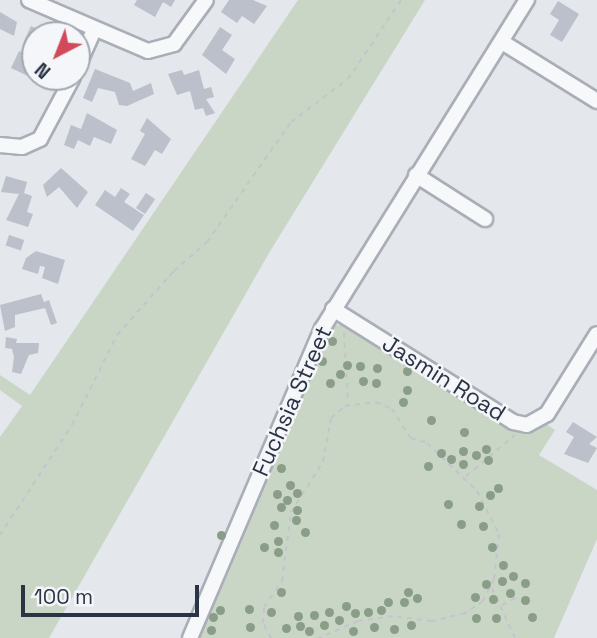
<!DOCTYPE html>
<style>
body{margin:0}
#map{position:relative;width:597px;height:638px;overflow:hidden;background:#e4e7ec;font-family:"Space Grotesk",sans-serif}
div>[style]{position:absolute}
.green>*{inset:0;background:#c9d6c5}
.building>*{inset:0;background:#bbc0ca;transform-origin:0 0}
.path>*{height:2px;margin-top:-1px;transform-origin:0;background:repeating-linear-gradient(90deg,#c2c5cb 0 5px,transparent 0 10px)}
.roads{filter:drop-shadow(2px 0 #a9aeb7) drop-shadow(-2px 0 #a9aeb7) drop-shadow(0 2px #a9aeb7) drop-shadow(0 -2px #a9aeb7)}
.minor>*{height:14px;margin:-7px;padding:0 7px;transform-origin:7px;border-radius:7px;background:#f7f8fa}
.trees>*{width:9px;height:9px;margin:-4.5px;border-radius:50%;background:#899d89}
span{translate:-50% -50%;white-space:nowrap;text-align:center;line-height:1.15;-webkit-text-stroke:5px #f4f6f9;paint-order:stroke}
.street-label{font-size:23px;color:#2b3445}
.north{position:absolute;left:21px;top:21px;width:70px;height:70px;box-sizing:border-box;background:#f4f6f9;border:2px solid #a4a8b1;border-radius:50%;rotate:222deg;font-size:19px;font-weight:700;line-height:28px;text-align:center;color:#2b3445}
.north::after{content:'';display:block;margin:auto;width:24px;height:32px;background:#d1495b;clip-path:polygon(50% 0,100% 100%,50% 72%,0 100%)}
.scale{position:absolute;left:21px;top:585px;width:178px;height:32px;box-sizing:border-box;border:4px solid #2b3445;border-top:0;padding-left:9px;font-size:21px;line-height:24px;white-space:nowrap;color:#2b3445;-webkit-text-stroke:5px #f4f6f9;paint-order:stroke}
</style>
<div id="map">
<div class="green">
<div style="clip-path:polygon(298px 0,425px 0,269px 253px,49px 638px,0 638px,0 437px,22px 406px,0 390px,0 375px,30px 395px)"></div>
<div style="clip-path:polygon(334px 325px,347px 325px,531px 430px,546px 424px,555px 430px,539px 455px,597px 490px,597px 539px,554px 638px,195px 638px,327px 330px)"></div>
</div>
<div class="building">
<div style="clip-path:polygon(137px 0,175px 0,171px 7px,163px 2px,155px 17px,134px 5px)"></div>
<div style="clip-path:polygon(229px 0,253px 0,267px 6px,254px 24px,242px 16px,237px 23px,221px 12px)"></div>
<div style="clip-path:polygon(558px 1px,579px 14px,562px 42px,550px 35px,559px 20px,550px 14px)"></div>
<div style="clip-path:polygon(0 12px,17px 22px,14px 36px,0 29px)"></div>
<div style="clip-path:polygon(31px 26px,50px 35px,35px 35px,35px 77px,51px 77px,47px 85px,11px 68px,19px 51px,30px 56px,34px 46px,24px 41px)"></div>
<div style="clip-path:polygon(220px 27px,232px 35px,222px 50px,235px 59px,226px 74px,202px 55px)"></div>
<div style="clip-path:polygon(95px 69px,130px 83px,133px 91px,151px 83px,154px 94px,127px 106px,119px 105px,115px 92px,98px 88px,92px 102px,83px 98px)"></div>
<div style="clip-path:polygon(182px 70px,184px 75px,199px 70px,204px 89px,211px 87px,214px 97px,206px 99px,215px 113px,206px 116px,203px 108px,195px 110px,190px 91px,177px 95px,168px 74px)"></div>
<div style="clip-path:polygon(87px 113px,117px 130px,111px 144px,94px 137px,90px 146px,78px 140px,74px 149px,64px 145px,71px 125px,81px 129px)"></div>
<div style="clip-path:polygon(147px 118px,171px 139px,162px 154px,155px 150px,145px 166px,131px 159px,145px 134px,140px 131px)"></div>
<div style="clip-path:polygon(61px 168px,88px 192px,77px 208px,59px 187px,47px 197px,43px 185px)"></div>
<div style="clip-path:polygon(6px 176px,27px 182px,24px 193px,32px 196px,27px 212px,33px 214px,28px 227px,6px 220px,19px 194px,1px 192px)"></div>
<div style="clip-path:polygon(121px 188px,130px 194px,124px 202px,144px 215px,133px 231px,95px 205px,105px 190px,115px 197px)"></div>
<div style="left:146px;top:193px;width:11px;height:18px;rotate:34deg"></div>
<div style="left:9px;top:235px;width:16px;height:11px;rotate:18deg"></div>
<div style="clip-path:polygon(36px 251px,65px 260px,58px 284px,42px 278px,45px 267px,40px 266px,38px 274px,22px 269px,26px 258px)"></div>
<div style="clip-path:polygon(41px 294px,44px 302px,49px 300px,57px 323px,51px 325px,45px 308px,15px 315px,15px 327px,5px 331px,0 305px)"></div>
<div style="clip-path:polygon(6px 337px,17px 339px,16px 343px,39px 343px,38px 353px,29px 355px,21px 374px,12px 372px,14px 357px,12px 349px,5px 348px)"></div>
<div style="clip-path:polygon(573px 422px,597px 437px,589px 444px,597px 448px,588px 463px,564px 454px,574px 437px,566px 432px)"></div>
</div>
<div class="path">
<div style="left:344px;top:333px;width:71px;rotate:86.8deg"></div>
<div style="left:466px;top:476px;width:64px;rotate:-39.9deg"></div>
<div style="left:0;top:535px;width:131px;rotate:-56.8deg"></div>
<div style="left:72px;top:425px;width:101px;rotate:-63.4deg"></div>
<div style="left:117px;top:335px;width:86px;rotate:-48.3deg"></div>
<div style="left:174px;top:271px;width:44px;rotate:-41.3deg"></div>
<div style="left:207px;top:242px;width:146px;rotate:-55deg"></div>
<div style="left:291px;top:122px;width:71px;rotate:-37deg"></div>
<div style="left:348px;top:79px;width:95px;rotate:-56.1deg"></div>
<div style="left:492px;top:588px;width:55px;rotate:65.3deg"></div>
<div style="left:502px;top:605px;width:19px;rotate:-28deg"></div>
<div style="left:271px;top:638px;width:17px;rotate:-118deg"></div>
<div style="left:263px;top:623px;width:16px;rotate:-86deg"></div>
<div style="left:264px;top:607px;width:32px;rotate:-55deg"></div>
<div style="left:282px;top:581px;width:70px;rotate:-82.6deg"></div>
<div style="left:291px;top:512px;width:59px;rotate:-57.4deg"></div>
<div style="left:323px;top:462px;width:45px;rotate:-79.7deg"></div>
<div style="left:331px;top:418px;width:18px;rotate:-41deg"></div>
<div style="left:345px;top:406px;width:31px;rotate:-7deg"></div>
<div style="left:376px;top:402px;width:17px;rotate:24deg"></div>
<div style="left:392px;top:409px;width:35px;rotate:57deg"></div>
<div style="left:411px;top:438px;width:17px;rotate:17deg"></div>
<div style="left:427px;top:443px;width:69px;rotate:43.8deg"></div>
<div style="left:477px;top:491px;width:48px;rotate:62.9deg"></div>
<div style="left:499px;top:534px;width:45px;rotate:96.3deg"></div>
<div style="left:494px;top:579px;width:25px;rotate:117deg"></div>
<div style="left:483px;top:601px;width:22px;rotate:146deg"></div>
<div style="left:465px;top:613px;width:34px;rotate:166deg"></div>
<div style="left:432px;top:621px;width:39px;rotate:-173deg"></div>
<div style="left:393px;top:616px;width:35px;rotate:172deg"></div>
<div style="left:358px;top:621px;width:43px;rotate:156.4deg"></div>
</div>
<div class="roads">
<div class="minor">
<div style="left:29px;top:0;width:129px;rotate:23.2deg"></div>
<div style="left:148px;top:51px;width:27px;rotate:-15deg"></div>
<div style="left:174px;top:44px;width:54px;rotate:-54deg"></div>
<div style="left:502px;top:42px;width:112px;rotate:31.8deg"></div>
<div style="left:77px;top:68px;width:42px;rotate:-65.9deg"></div>
<div style="left:0;top:145px;width:22px;rotate:5deg"></div>
<div style="left:22px;top:147px;width:20px;rotate:-24deg"></div>
<div style="left:40px;top:139px;width:70px;rotate:-62deg"></div>
<div style="left:416px;top:175px;width:82px;rotate:32.5deg"></div>
<div style="left:333px;top:309px;width:213px;rotate:32.1deg"></div>
<div style="left:513px;top:422px;width:14px;rotate:12deg"></div>
<div style="left:527px;top:425px;width:23px;rotate:-29deg"></div>
<div style="left:547px;top:414px;width:94px;rotate:-58deg"></div>
<div style="left:190px;top:638px;width:336px;rotate:-66.9deg"></div>
<div style="left:322px;top:329px;width:388px;rotate:-58.1deg"></div>
</div>
</div>
<div class="trees">
<div style="left:332px;top:341px"></div>
<div style="left:322px;top:361px"></div>
<div style="left:347px;top:365px"></div>
<div style="left:360px;top:366px"></div>
<div style="left:377px;top:368px"></div>
<div style="left:407px;top:371px"></div>
<div style="left:340px;top:374px"></div>
<div style="left:363px;top:381px"></div>
<div style="left:330px;top:383px"></div>
<div style="left:376px;top:383px"></div>
<div style="left:407px;top:390px"></div>
<div style="left:403px;top:402px"></div>
<div style="left:431px;top:420px"></div>
<div style="left:464px;top:432px"></div>
<div style="left:486px;top:449px"></div>
<div style="left:463px;top:451px"></div>
<div style="left:441px;top:453px"></div>
<div style="left:476px;top:455px"></div>
<div style="left:451px;top:459px"></div>
<div style="left:488px;top:460px"></div>
<div style="left:463px;top:464px"></div>
<div style="left:428px;top:466px"></div>
<div style="left:281px;top:468px"></div>
<div style="left:290px;top:485px"></div>
<div style="left:498px;top:488px"></div>
<div style="left:297px;top:493px"></div>
<div style="left:277px;top:494px"></div>
<div style="left:490px;top:495px"></div>
<div style="left:287px;top:500px"></div>
<div style="left:448px;top:504px"></div>
<div style="left:479px;top:506px"></div>
<div style="left:281px;top:507px"></div>
<div style="left:297px;top:510px"></div>
<div style="left:296px;top:520px"></div>
<div style="left:461px;top:524px"></div>
<div style="left:274px;top:525px"></div>
<div style="left:483px;top:526px"></div>
<div style="left:305px;top:532px"></div>
<div style="left:221px;top:535px"></div>
<div style="left:278px;top:541px"></div>
<div style="left:264px;top:547px"></div>
<div style="left:492px;top:547px"></div>
<div style="left:278px;top:552px"></div>
<div style="left:503px;top:565px"></div>
<div style="left:513px;top:576px"></div>
<div style="left:502px;top:581px"></div>
<div style="left:525px;top:583px"></div>
<div style="left:486px;top:584px"></div>
<div style="left:281px;top:592px"></div>
<div style="left:408px;top:592px"></div>
<div style="left:510px;top:593px"></div>
<div style="left:475px;top:597px"></div>
<div style="left:417px;top:598px"></div>
<div style="left:493px;top:599px"></div>
<div style="left:525px;top:600px"></div>
<div style="left:388px;top:602px"></div>
<div style="left:404px;top:602px"></div>
<div style="left:346px;top:606px"></div>
<div style="left:249px;top:609px"></div>
<div style="left:220px;top:610px"></div>
<div style="left:381px;top:610px"></div>
<div style="left:271px;top:612px"></div>
<div style="left:329px;top:612px"></div>
<div style="left:368px;top:612px"></div>
<div style="left:355px;top:613px"></div>
<div style="left:314px;top:615px"></div>
<div style="left:298px;top:616px"></div>
<div style="left:213px;top:617px"></div>
<div style="left:532px;top:617px"></div>
<div style="left:476px;top:618px"></div>
<div style="left:496px;top:618px"></div>
<div style="left:339px;top:620px"></div>
<div style="left:324px;top:625px"></div>
<div style="left:411px;top:625px"></div>
<div style="left:300px;top:626px"></div>
<div style="left:250px;top:627px"></div>
<div style="left:374px;top:627px"></div>
<div style="left:286px;top:628px"></div>
<div style="left:394px;top:629px"></div>
<div style="left:211px;top:630px"></div>
<div style="left:309px;top:631px"></div>
<div style="left:353px;top:631px"></div>
</div>
<div class="street-label">
<span style="left:444px;top:378px;rotate:32deg">Jasmin Road</span>
<span style="left:292px;top:401px;rotate:-66deg">Fuchsia Street</span>
</div>
<div class="north">N</div>
<div class="scale">100 m</div>
</div>
